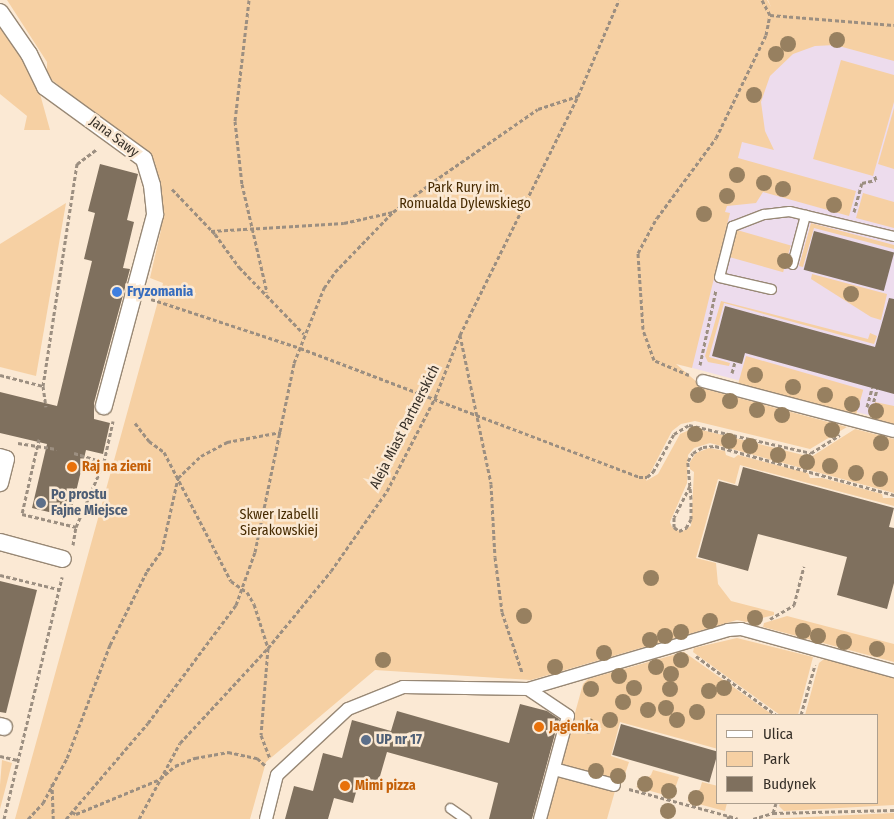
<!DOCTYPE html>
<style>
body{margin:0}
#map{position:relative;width:894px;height:819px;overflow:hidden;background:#fbe9d4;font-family:"Fira Sans Condensed",sans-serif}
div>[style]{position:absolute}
.education>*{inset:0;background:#eddced}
.green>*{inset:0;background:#f6d0a3;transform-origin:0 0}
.building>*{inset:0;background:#7f705e;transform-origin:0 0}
.path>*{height:3px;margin-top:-1.5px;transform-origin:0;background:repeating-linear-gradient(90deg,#9c8f81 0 4px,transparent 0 6.5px)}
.roads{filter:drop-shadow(1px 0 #988875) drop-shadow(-1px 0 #988875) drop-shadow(0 1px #988875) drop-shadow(0 -1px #988875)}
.service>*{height:9px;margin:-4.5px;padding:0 4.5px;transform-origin:4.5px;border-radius:4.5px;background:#fff}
.pedestrian>*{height:12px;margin:-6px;padding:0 6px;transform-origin:6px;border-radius:6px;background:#fff}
.minor>*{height:16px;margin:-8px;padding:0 8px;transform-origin:8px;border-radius:8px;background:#fff}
.trees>*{width:16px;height:16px;margin:-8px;border-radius:50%;background:#978060}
.dots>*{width:14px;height:14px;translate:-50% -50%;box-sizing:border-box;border:2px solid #fbe9d4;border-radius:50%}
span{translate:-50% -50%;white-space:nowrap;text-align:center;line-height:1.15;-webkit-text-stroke:5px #fbe9d4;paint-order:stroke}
.street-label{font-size:14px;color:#362f27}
.park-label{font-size:14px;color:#462a01}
.shop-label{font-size:14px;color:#366cbe;font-weight:700}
.left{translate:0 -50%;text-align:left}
.food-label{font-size:14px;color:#c56008;font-weight:700}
.service-label{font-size:14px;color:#4e5e75;font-weight:700}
.legend{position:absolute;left:716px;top:714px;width:162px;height:90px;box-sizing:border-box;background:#fbe9d4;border:1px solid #ac9f8f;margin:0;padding:6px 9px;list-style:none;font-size:15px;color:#362f27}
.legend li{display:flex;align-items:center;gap:10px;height:25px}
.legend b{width:25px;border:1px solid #ac9f8f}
</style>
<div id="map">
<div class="education">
<div style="clip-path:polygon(781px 26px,894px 33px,894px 422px,674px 363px,661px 225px)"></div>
</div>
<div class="green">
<div style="clip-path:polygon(7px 0,767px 0,771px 7px,768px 0,894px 0,894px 61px,835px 45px,815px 46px,793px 54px,770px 76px,761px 102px,765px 131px,774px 150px,742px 142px,738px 158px,856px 191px,849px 216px,763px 192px,756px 203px,727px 206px,725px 212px,730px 213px,692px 368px,676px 364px,705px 389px,847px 427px,810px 449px,695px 421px,681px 424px,672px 431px,646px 481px,658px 474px,680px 434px,694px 428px,811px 457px,855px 429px,894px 439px,894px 493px,710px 443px,694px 448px,688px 455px,687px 483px,670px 522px,672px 527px,681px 532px,691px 526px,694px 472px,690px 469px,690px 462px,696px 453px,709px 448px,725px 451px,726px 455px,734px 458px,738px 455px,808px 473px,810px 478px,822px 478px,882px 494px,883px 498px,894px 498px,894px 506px,740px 465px,735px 484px,718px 479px,696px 558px,716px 563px,718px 584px,731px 601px,774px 612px,774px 615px,746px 622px,737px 620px,531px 680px,375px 670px,266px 762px,250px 819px,15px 819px,163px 283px,150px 278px,161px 230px,155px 162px,47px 76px,47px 62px)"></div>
<div style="clip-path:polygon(0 23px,37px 83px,50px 130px,24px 130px,27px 116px,0 94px)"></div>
<div style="clip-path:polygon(841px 60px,894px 75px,894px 102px,873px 176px,813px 159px)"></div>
<div style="clip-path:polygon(894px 108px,894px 169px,878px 164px)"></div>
<div style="clip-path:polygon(863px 193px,894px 202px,894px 228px,856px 218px)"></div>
<div style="clip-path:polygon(66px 203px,36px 376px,0 367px,0 244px)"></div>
<div style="clip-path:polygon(811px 223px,894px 245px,894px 249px,814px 228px,803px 267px,799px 266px)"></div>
<div style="left:737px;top:230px;width:56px;height:28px;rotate:16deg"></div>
<div style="clip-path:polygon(812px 274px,887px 294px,881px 320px,871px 317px,811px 279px)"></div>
<div style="clip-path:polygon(721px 301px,868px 339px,870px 333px,877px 336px,874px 344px,724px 303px,709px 357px,730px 363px,729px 366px,708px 362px,705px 356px)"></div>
<div style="left:746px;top:356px;width:122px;height:29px;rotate:16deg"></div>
<div style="clip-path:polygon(875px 402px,894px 406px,894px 428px,871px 420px)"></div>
<div style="clip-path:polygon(787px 616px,894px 644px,894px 662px,763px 627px,764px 623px)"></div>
<div style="clip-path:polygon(737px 638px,813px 657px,798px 715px,780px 715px,693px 652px,694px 648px)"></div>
<div style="clip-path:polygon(684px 652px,773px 715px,718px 715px,718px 749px,620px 722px,611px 756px,629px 762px,622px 783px,563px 765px,562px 760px,583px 684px,588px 679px)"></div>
<div style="clip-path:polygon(824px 659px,894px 678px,894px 805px,784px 811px,779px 806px,780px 803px,878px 803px,878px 715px,805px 715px,819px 663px)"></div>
<div style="clip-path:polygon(2px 760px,12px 763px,0 809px,0 785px)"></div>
<div style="clip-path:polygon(653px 770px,679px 777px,672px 797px,636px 787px,651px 775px)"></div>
<div style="clip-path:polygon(562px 776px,615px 791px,607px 819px,545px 819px,557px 779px)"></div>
<div style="clip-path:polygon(702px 782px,718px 786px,718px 803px,727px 803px,725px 811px,687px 801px,700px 789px)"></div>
<div style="clip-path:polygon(894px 813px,894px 819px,765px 819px)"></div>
</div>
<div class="building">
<div style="clip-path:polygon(100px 164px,138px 174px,127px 220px,134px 222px,123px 268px,130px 269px,94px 403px,94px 419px,110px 423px,103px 454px,86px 450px,70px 517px,32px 508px,47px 444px,0 433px,0 392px,57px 406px,92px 261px,84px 259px,95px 213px,88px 211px)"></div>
<div style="left:814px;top:231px;width:83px;height:40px;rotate:15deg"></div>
<div style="clip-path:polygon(889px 298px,894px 299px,894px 394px,745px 353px,742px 364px,712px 356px,725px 306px,875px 347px)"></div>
<div style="clip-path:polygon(743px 467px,894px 508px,889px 527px,894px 528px,894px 583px,887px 609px,837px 595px,847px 557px,758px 534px,748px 571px,698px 557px,719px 481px,738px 486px)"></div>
<div style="clip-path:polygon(0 581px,37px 590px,6px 713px,0 712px)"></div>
<div style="clip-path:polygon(520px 704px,547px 711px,559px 719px,532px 819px,489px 819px,498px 783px,387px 752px,376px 790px,358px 785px,353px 803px,334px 798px,328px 819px,285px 819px,294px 786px,313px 791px,323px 753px,342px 758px,352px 720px,391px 731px,397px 711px,509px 743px)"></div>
<div style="left:621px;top:724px;width:101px;height:32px;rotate:16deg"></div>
</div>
<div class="path">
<div style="left:249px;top:0;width:122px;rotate:96.6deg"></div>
<div style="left:235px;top:121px;width:63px;rotate:83.7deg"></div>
<div style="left:242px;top:184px;width:111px;rotate:77deg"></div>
<div style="left:770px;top:15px;width:124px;rotate:4.6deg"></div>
<div style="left:172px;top:189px;width:62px;rotate:46.3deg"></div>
<div style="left:215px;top:234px;width:41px;rotate:54deg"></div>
<div style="left:239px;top:267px;width:93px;rotate:45.9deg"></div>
<div style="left:854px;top:212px;width:30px;rotate:-75deg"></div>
<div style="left:862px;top:183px;width:14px;rotate:-12deg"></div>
<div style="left:876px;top:180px;width:6px;rotate:-108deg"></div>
<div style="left:211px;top:231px;width:133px;rotate:-3.4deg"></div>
<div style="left:344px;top:223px;width:50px;rotate:-12.7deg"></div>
<div style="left:151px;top:299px;width:157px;rotate:18.2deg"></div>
<div style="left:300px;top:348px;width:363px;rotate:20.8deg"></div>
<div style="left:639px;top:477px;width:8px"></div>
<div style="left:647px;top:477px;width:8px;rotate:-40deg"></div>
<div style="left:653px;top:472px;width:43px;rotate:-61.1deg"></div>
<div style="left:674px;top:434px;width:17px;rotate:-31deg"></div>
<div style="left:689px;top:425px;width:125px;rotate:12.9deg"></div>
<div style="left:811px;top:453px;width:34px;rotate:-32deg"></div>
<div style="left:460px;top:335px;width:152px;rotate:78.2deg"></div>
<div style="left:491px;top:484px;width:73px;rotate:86.9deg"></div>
<div style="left:495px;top:557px;width:55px;rotate:82.7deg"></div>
<div style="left:502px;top:612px;width:63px;rotate:71.6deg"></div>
<div style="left:700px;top:365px;width:77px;rotate:-78deg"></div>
<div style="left:732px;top:373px;width:11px;rotate:-75deg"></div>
<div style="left:0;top:375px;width:44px;rotate:14.3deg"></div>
<div style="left:43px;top:386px;width:225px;rotate:-81.3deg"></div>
<div style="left:77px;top:164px;width:25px;rotate:-37deg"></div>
<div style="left:689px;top:375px;width:38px;rotate:-157deg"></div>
<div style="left:654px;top:360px;width:33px;rotate:-110deg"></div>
<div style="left:643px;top:329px;width:76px;rotate:-93.8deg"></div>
<div style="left:638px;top:253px;width:40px;rotate:-62deg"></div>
<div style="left:657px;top:218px;width:99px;rotate:-53.6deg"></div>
<div style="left:716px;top:138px;width:114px;rotate:-64.1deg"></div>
<div style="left:766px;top:35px;width:20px;rotate:-79deg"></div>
<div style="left:770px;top:15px;width:17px;rotate:-118deg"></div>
<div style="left:43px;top:386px;width:21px;rotate:82deg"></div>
<div style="left:867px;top:407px;width:20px;rotate:-75deg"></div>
<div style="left:872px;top:408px;width:20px;rotate:-75deg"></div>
<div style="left:135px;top:423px;width:23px;rotate:52deg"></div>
<div style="left:149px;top:441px;width:19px;rotate:36deg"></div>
<div style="left:164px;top:452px;width:145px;rotate:62.6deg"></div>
<div style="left:231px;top:581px;width:19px;rotate:35deg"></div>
<div style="left:247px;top:592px;width:14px;rotate:60deg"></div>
<div style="left:254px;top:604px;width:46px;rotate:72.3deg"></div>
<div style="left:268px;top:648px;width:87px;rotate:94.6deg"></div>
<div style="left:261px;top:735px;width:25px;rotate:69deg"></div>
<div style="left:39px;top:439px;width:77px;rotate:102.8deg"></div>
<div style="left:22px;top:514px;width:56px;rotate:13.5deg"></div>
<div style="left:18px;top:443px;width:39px;rotate:9deg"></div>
<div style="left:74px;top:453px;width:31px;rotate:17deg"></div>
<div style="left:690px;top:486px;width:35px;rotate:117deg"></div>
<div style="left:674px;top:517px;width:10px;rotate:90deg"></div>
<div style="left:674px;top:527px;width:6px;rotate:39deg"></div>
<div style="left:679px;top:531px;width:8px;rotate:-23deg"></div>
<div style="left:686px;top:528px;width:10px;rotate:-61deg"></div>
<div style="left:691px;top:519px;width:20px;rotate:-90deg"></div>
<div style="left:691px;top:499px;width:38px;rotate:-95deg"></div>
<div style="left:688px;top:461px;width:9px;rotate:-58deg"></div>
<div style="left:693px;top:453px;width:12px;rotate:-31deg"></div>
<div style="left:703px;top:447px;width:12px;rotate:-5deg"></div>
<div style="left:715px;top:446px;width:186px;rotate:15.3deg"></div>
<div style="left:73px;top:545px;width:18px;rotate:-81deg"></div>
<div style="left:76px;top:527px;width:71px;rotate:-66.7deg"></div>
<div style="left:104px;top:462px;width:42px;rotate:-77.6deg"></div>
<div style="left:0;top:575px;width:60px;rotate:13.6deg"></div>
<div style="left:770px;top:619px;width:28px;rotate:-30deg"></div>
<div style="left:794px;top:605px;width:40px;rotate:-75.6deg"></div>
<div style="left:696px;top:656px;width:99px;rotate:36.4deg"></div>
<div style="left:801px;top:715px;width:52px;rotate:-74.4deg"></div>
<div style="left:0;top:756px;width:18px;rotate:13deg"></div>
<div style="left:52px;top:783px;width:36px;rotate:88deg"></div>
<div style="left:629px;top:789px;width:104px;rotate:15.1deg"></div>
<div style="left:729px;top:816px;width:3px;rotate:108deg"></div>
<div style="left:72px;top:812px;width:4px;rotate:27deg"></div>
<div style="left:76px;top:814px;width:91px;rotate:-22.6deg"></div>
<div style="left:160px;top:779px;width:20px;rotate:-41deg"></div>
<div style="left:175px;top:766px;width:22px;rotate:-22deg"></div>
<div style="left:195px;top:758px;width:34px;rotate:-10deg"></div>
<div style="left:228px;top:752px;width:30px;rotate:12deg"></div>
<div style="left:257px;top:758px;width:12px;rotate:42deg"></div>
<div style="left:773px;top:813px;width:10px;rotate:-73deg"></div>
<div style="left:729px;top:816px;width:9px;rotate:18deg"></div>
<div style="left:4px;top:819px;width:249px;rotate:-76.5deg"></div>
<div style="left:28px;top:819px;width:22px;rotate:-47deg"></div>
<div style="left:43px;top:803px;width:51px;rotate:-61.9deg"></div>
<div style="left:67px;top:758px;width:121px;rotate:-69.2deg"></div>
<div style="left:110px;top:645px;width:83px;rotate:-63.4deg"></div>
<div style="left:147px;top:571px;width:26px;rotate:-54deg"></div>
<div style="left:162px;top:550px;width:74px;rotate:-77.5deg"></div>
<div style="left:178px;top:478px;width:32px;rotate:-44deg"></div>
<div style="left:201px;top:456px;width:30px;rotate:-28deg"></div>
<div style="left:227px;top:442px;width:55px;rotate:-10.5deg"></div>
<div style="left:66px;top:819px;width:126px;rotate:-49.5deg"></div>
<div style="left:148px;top:723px;width:147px;rotate:-53.3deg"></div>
<div style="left:236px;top:605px;width:56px;rotate:-70.3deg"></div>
<div style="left:255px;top:552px;width:193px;rotate:-78.3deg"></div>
<div style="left:294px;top:363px;width:81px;rotate:-68.2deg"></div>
<div style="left:324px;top:288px;width:19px;rotate:-55deg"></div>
<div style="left:335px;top:272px;width:83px;rotate:-46deg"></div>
<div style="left:393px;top:212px;width:51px;rotate:-37.1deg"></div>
<div style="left:434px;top:181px;width:126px;rotate:-34.7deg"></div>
<div style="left:538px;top:109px;width:42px;rotate:-18deg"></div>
<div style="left:139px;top:819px;width:86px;rotate:-61.7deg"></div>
<div style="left:180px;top:743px;width:129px;rotate:-47.2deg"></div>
<div style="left:268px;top:648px;width:99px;rotate:-50.7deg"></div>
<div style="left:331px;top:571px;width:98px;rotate:-55deg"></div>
<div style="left:387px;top:491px;width:105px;rotate:-62.7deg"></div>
<div style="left:435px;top:398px;width:68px;rotate:-68.4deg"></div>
<div style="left:460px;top:335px;width:267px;rotate:-63.7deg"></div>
<div style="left:578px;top:96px;width:104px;rotate:-66.9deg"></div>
<div style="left:753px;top:819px;width:21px;rotate:-17deg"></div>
<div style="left:773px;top:813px;width:121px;rotate:-1.4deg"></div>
</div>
<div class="roads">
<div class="service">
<div style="left:792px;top:264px;width:51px;rotate:-75.1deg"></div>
<div style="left:771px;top:289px;width:53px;rotate:-167deg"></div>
<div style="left:719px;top:277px;width:53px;rotate:-75.7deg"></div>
<div style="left:732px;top:226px;width:34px;rotate:-21deg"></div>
<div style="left:764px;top:214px;width:25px;rotate:-7deg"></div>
<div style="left:789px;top:211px;width:108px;rotate:13.4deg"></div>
<div style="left:450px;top:808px;width:19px;rotate:35deg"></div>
</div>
<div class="pedestrian">
<div style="left:703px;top:381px;width:197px;rotate:14.7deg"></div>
<div style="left:528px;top:689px;width:48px;rotate:34deg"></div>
<div style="left:568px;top:716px;width:107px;rotate:105.2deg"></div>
<div style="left:554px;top:769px;width:62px;rotate:14.9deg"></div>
<div style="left:266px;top:819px;width:45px;rotate:-76deg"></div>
<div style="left:277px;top:775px;width:97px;rotate:-42.9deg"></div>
<div style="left:348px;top:709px;width:59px;rotate:-21.8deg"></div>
<div style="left:403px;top:687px;width:125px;rotate:0.9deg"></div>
<div style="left:528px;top:689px;width:209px;rotate:-16.4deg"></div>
<div style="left:728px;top:630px;width:13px;rotate:-4deg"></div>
<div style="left:741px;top:629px;width:159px;rotate:15.4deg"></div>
</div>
<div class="minor">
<div style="left:0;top:12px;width:51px;rotate:55.4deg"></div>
<div style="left:29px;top:54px;width:37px;rotate:64deg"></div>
<div style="left:45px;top:87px;width:122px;rotate:36deg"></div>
<div style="left:144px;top:159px;width:27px;rotate:73deg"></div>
<div style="left:152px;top:185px;width:30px;rotate:84deg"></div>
<div style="left:155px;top:215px;width:198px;rotate:105deg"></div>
<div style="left:0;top:457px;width:6px;rotate:18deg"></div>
<div style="left:6px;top:459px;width:25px;rotate:104deg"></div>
<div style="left:0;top:542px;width:65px;rotate:15.1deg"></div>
<div style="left:0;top:726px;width:4px;rotate:14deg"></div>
</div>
</div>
<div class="trees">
<div style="left:837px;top:40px"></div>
<div style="left:788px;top:44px"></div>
<div style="left:776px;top:54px"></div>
<div style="left:754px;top:95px"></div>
<div style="left:737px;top:175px"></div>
<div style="left:764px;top:183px"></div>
<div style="left:783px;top:189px"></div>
<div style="left:727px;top:196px"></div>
<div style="left:834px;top:205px"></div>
<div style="left:704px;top:214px"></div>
<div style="left:785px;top:261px"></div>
<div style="left:851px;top:294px"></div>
<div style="left:755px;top:375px"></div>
<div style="left:793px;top:387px"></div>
<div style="left:698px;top:395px"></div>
<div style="left:825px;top:395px"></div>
<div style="left:730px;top:401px"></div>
<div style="left:852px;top:404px"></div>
<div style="left:757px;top:410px"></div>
<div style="left:876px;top:411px"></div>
<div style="left:782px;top:415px"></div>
<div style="left:832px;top:430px"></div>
<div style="left:695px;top:434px"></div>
<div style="left:729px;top:441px"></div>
<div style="left:881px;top:443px"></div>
<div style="left:750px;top:446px"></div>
<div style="left:778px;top:455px"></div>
<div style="left:807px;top:462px"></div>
<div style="left:830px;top:466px"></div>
<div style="left:856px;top:473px"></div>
<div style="left:880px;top:479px"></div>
<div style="left:651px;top:578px"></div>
<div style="left:524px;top:616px"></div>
<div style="left:755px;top:618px"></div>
<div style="left:710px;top:621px"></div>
<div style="left:803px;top:631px"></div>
<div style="left:681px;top:632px"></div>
<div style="left:665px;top:636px"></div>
<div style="left:818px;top:636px"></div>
<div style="left:650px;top:640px"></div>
<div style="left:844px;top:642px"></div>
<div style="left:877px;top:649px"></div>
<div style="left:604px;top:653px"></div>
<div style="left:383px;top:660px"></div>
<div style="left:681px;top:660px"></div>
<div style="left:555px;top:667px"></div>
<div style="left:656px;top:667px"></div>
<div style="left:671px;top:674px"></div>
<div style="left:619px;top:676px"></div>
<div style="left:634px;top:688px"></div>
<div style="left:724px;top:688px"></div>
<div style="left:591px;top:689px"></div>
<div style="left:670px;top:689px"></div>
<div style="left:709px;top:691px"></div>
<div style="left:623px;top:702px"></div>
<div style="left:666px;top:708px"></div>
<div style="left:648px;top:710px"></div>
<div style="left:697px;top:712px"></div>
<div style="left:610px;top:720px"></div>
<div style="left:677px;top:720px"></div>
<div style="left:588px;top:726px"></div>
<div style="left:596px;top:771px"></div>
<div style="left:618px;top:776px"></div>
<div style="left:645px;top:784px"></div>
<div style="left:669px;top:791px"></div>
<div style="left:696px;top:798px"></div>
<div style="left:668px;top:811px"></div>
</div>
<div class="dots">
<div style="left:117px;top:292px;background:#3f7fe0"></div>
<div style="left:72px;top:467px;background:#e8710a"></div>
<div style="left:41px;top:503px;background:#5c6f8a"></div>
<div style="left:539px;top:727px;background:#e8710a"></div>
<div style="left:366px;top:740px;background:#5c6f8a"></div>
<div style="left:345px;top:786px;background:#e8710a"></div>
</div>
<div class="street-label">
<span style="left:114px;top:137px;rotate:37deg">Jana Sawy</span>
<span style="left:405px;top:427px;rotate:-63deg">Aleja Miast Partnerskich</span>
</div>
<div class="park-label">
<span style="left:465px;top:196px">Park Rury im.<br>Romualda Dylewskiego</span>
<span style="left:279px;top:523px">Skwer Izabelli<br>Sierakowskiej</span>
</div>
<div class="shop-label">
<span class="left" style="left:127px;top:292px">Fryzomania</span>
</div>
<div class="food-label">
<span class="left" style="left:82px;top:467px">Raj na ziemi</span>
<span class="left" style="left:549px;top:727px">Jagienka</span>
<span class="left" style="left:355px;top:786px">Mimi pizza</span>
</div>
<div class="service-label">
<span class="left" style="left:51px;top:503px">Po prostu<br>Fajne Miejsce</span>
<span class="left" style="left:376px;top:740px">UP nr 17</span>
</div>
<ul class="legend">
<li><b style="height:6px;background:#fff"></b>Ulica</li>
<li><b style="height:14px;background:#f6d0a3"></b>Park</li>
<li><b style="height:14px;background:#7f705e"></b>Budynek</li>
</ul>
</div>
